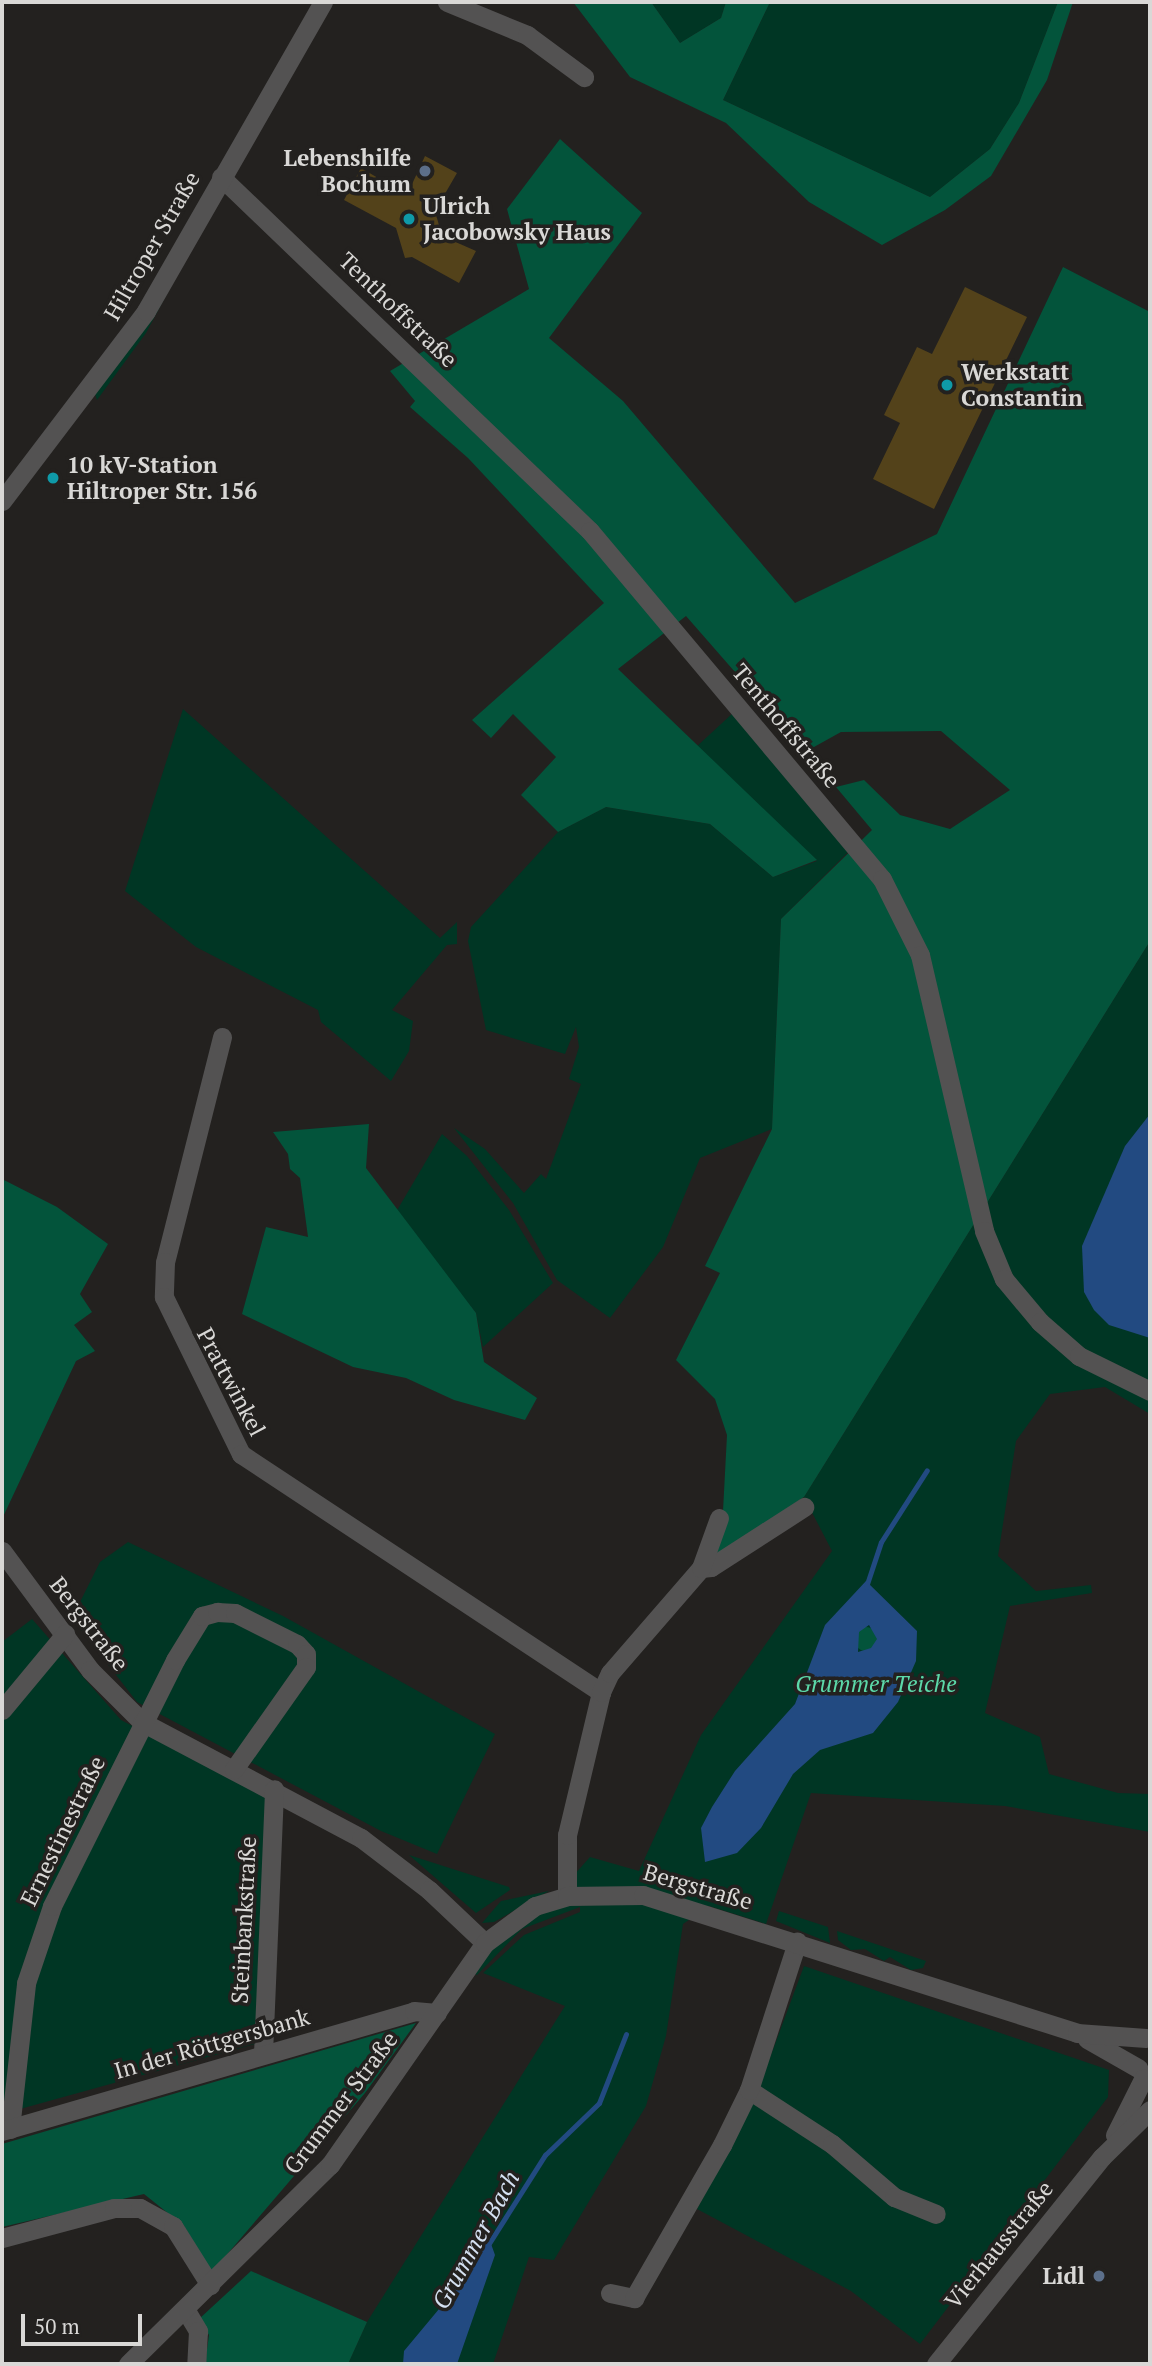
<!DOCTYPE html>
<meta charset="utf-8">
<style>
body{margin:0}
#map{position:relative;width:1152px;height:2366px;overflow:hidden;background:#23211f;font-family:"PT Serif",serif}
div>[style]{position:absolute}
.green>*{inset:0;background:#003624}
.forest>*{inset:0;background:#03543b}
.round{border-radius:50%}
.water>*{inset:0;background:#224a81}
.stream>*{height:5px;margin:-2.5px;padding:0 2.5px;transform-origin:2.5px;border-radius:2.5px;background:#224a81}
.building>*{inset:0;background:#53421a}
.minor>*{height:19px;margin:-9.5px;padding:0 9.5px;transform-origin:9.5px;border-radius:9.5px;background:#535252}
.dots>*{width:19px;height:19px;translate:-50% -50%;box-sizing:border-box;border:4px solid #23211f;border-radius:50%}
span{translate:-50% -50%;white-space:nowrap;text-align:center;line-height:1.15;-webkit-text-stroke:7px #23211f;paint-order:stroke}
.poi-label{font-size:23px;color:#d9d8d6;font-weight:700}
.right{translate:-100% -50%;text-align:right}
.left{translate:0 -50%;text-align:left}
.street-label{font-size:23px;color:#d9d8d6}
.park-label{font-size:23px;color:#5cd9a9;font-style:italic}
.water-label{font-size:24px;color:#d5e1f2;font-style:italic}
.frame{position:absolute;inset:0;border:4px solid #d9d8d6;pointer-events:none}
.scale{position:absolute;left:21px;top:2314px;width:121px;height:32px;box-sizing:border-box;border:4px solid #d9d8d6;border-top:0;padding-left:9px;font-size:21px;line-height:24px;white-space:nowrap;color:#d9d8d6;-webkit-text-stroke:5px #23211f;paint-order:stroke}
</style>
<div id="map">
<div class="green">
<div style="clip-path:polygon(651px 2px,726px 2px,721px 18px,680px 43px)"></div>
<div style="clip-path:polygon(770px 2px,1058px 2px,1019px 103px,990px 149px,930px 197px,723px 100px)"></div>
<div style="clip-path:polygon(169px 290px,146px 333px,97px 400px,95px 394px)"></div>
<div style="clip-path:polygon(183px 709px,440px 938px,457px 922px,457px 944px,447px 945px,392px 1010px,413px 1021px,409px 1051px,391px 1081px,321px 1022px,318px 1010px,196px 947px,125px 891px)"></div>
<div style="clip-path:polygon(734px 712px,849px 851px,781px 919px,772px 1129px,700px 1158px,663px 1247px,610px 1318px,557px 1280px,513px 1203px,454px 1128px,485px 1149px,524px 1193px,541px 1174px,546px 1179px,581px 1084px,569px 1079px,579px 1047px,576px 1027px,565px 1054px,486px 1030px,468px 941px,471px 927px,558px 832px,606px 807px,710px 824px,773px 877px,817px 861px,695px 748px)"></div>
<div style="clip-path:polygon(1150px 941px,1150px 1414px,1105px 1387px,1050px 1394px,1016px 1441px,998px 1556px,1036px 1591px,1091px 1585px,1092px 1593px,1010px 1606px,985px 1713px,1040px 1737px,1049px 1774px,1118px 1793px,1150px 1794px,1150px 1832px,1005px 1806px,811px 1793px,766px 1924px,709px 1906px,683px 1924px,666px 2036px,646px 2106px,554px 2260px,529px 2257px,493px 2364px,348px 2364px,367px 2322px,565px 2006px,483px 1973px,524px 1935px,580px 1912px,580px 1907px,522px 1929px,477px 1975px,473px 1973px,501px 1939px,539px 1914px,590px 1857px,639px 1871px,701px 1735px,832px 1551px,804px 1497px)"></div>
<div style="clip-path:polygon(442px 1134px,467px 1156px,509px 1210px,553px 1283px,483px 1347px,476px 1313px,396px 1212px)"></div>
<div style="clip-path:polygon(128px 1542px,283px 1616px,495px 1734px,437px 1854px,381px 1831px,137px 1702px,72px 1618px,100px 1562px)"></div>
<div style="clip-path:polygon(32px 1619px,121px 1720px,266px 1796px,255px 2044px,2px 2114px,2px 1642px)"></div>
<div style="clip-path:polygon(409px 1855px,509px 1887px,510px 1890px,476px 1913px)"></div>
<div style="clip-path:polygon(549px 1891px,494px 1922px,482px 1923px,501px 1901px)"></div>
<div style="clip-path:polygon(779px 1911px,828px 1927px,830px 1943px,776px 1921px)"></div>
<div style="clip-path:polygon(837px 1931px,926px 1961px,923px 1968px,911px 1970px,890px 1957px,884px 1961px,865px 1949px,851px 1950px,838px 1940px)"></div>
<div style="clip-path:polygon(804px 1966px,1109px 2070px,1108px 2097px,920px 2344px,851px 2291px,697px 2209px,752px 2106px)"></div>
</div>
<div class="forest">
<div style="clip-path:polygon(573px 2px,651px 2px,680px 43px,721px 18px,726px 2px,770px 2px,723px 100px,930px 197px,990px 149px,1019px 103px,1058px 2px,1073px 2px,1047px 80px,991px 176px,945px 210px,882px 245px,809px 202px,726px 123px,630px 77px)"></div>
<div style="clip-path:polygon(560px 139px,642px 213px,549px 338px,623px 401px,795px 603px,937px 534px,1063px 267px,1150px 312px,1150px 941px,804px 1497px,713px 1559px,722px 1530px,727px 1435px,715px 1399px,676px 1360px,720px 1273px,705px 1266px,772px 1129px,781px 919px,872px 830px,836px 787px,864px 780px,900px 815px,950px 829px,1010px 790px,941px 731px,841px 732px,805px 752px,686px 616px,618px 669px,817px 860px,773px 877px,710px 824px,606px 807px,558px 832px,521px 795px,556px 757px,513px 714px,491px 738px,472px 720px,604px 603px,468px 458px,410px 407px,415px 401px,390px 371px,529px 289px,507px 209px)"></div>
<div style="clip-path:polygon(369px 1124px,366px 1168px,476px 1313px,484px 1362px,537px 1398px,525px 1420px,454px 1400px,406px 1378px,353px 1367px,242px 1314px,266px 1227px,308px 1237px,300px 1178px,290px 1169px,288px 1154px,273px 1132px)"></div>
<div style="clip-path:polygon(2px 1179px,57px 1207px,108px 1244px,80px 1294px,92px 1312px,74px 1325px,95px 1351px,76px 1361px,2px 1519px)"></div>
<div class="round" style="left:854px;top:1627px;width:24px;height:24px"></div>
<div style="clip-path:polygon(416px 2023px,365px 2093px,212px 2272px,184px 2226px,144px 2194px,2px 2227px,2px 2144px)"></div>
<div style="clip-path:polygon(251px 2271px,367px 2322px,348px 2364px,205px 2364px,209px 2335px,199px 2319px)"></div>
</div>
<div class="water">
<div style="clip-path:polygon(1150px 1114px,1150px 1338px,1109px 1325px,1094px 1310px,1084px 1292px,1082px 1246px,1125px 1146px)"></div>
<div style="clip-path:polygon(evenodd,866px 1581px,917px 1631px,916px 1661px,898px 1702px,873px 1733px,820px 1750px,793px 1774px,761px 1828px,737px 1853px,705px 1862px,701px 1828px,712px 1807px,735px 1771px,795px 1704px,825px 1625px,866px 1581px,869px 1625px,877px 1639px,871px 1648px,858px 1652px,859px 1632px,869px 1625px)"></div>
<div style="clip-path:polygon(490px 2241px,495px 2255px,457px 2364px,403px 2364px,404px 2351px,439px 2309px,474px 2243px)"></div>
</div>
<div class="stream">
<div style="left:866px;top:1587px;width:47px;rotate:-71.6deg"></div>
<div style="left:881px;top:1542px;width:85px;rotate:-57.4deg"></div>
<div style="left:488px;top:2245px;width:107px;rotate:-57.7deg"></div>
<div style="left:545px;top:2155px;width:75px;rotate:-43.9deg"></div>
<div style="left:599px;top:2103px;width:74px;rotate:-68.6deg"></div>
</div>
<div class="building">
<div style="clip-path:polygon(425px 156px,457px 173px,435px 211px,442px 236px,476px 251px,459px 283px,412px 257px,405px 258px,396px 228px,344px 200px,361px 168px,407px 195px)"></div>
<div style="clip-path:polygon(965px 287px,1027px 317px,934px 509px,873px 479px,900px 423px,884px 415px,917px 347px,932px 354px)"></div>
</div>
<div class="minor">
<div style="left:447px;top:2px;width:87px;rotate:22.4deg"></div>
<div style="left:527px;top:35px;width:71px;rotate:36.4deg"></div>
<div style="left:221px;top:177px;width:511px;rotate:43.81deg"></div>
<div style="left:590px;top:531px;width:454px;rotate:50deg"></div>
<div style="left:882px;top:879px;width:85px;rotate:63.4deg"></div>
<div style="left:920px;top:955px;width:283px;rotate:76.9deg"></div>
<div style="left:984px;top:1231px;width:52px;rotate:67.4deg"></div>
<div style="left:1004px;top:1279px;width:56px;rotate:50.1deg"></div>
<div style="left:1040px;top:1322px;width:52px;rotate:41.1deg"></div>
<div style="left:1079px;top:1356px;width:79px;rotate:26.2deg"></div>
<div style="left:2px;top:501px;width:238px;rotate:-52.8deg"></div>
<div style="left:146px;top:311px;width:356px;rotate:-60.2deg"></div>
<div style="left:222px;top:1037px;width:232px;rotate:104.2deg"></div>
<div style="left:165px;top:1262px;width:35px;rotate:92deg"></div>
<div style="left:164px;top:1297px;width:175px;rotate:63.9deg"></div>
<div style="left:241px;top:1454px;width:432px;rotate:33.5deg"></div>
<div style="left:2px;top:1551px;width:148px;rotate:53.5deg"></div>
<div style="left:90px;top:1670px;width:74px;rotate:45deg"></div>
<div style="left:142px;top:1722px;width:248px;rotate:27.9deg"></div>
<div style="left:361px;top:1838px;width:86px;rotate:37.4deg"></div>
<div style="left:429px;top:1890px;width:77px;rotate:43.4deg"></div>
<div style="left:701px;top:1568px;width:10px;rotate:-6deg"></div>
<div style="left:711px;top:1567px;width:111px;rotate:-32.8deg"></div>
<div style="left:2px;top:1710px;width:99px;rotate:-50.3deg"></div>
<div style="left:567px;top:1896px;width:61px;rotate:-90deg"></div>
<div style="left:567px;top:1835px;width:147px;rotate:-76.6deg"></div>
<div style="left:601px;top:1692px;width:21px;rotate:-65deg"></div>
<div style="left:610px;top:1673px;width:139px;rotate:-49.1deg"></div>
<div style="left:701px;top:1568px;width:53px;rotate:-70.2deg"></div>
<div style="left:1087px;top:2039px;width:59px;rotate:29.6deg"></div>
<div style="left:263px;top:2054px;width:265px;rotate:-87.6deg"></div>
<div style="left:749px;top:2090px;width:99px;rotate:33deg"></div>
<div style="left:832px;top:2144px;width:82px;rotate:40.5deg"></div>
<div style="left:894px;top:2197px;width:45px;rotate:22deg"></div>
<div style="left:10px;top:2129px;width:147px;rotate:-83.7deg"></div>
<div style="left:26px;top:1983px;width:81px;rotate:-71.3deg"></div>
<div style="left:52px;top:1906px;width:275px;rotate:-63.4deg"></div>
<div style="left:175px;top:1660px;width:52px;rotate:-58.5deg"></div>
<div style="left:202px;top:1616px;width:16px;rotate:-15deg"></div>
<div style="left:217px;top:1612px;width:18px;rotate:3deg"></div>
<div style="left:235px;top:1613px;width:69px;rotate:26.6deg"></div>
<div style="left:297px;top:1644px;width:13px;rotate:48deg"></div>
<div style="left:306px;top:1654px;width:13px;rotate:90deg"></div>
<div style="left:306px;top:1667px;width:125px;rotate:125.2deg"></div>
<div style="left:2px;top:2131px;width:429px;rotate:-16.2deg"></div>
<div style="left:414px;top:2011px;width:23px;rotate:5deg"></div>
<div style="left:1115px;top:2135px;width:63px;rotate:-63.4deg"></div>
<div style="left:2px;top:2238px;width:116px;rotate:-15deg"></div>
<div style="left:114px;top:2208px;width:26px"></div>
<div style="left:140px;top:2208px;width:38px;rotate:29deg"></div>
<div style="left:173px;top:2226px;width:70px;rotate:57.9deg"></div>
<div style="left:610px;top:2293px;width:25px;rotate:12deg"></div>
<div style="left:634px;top:2298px;width:177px;rotate:-60.1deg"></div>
<div style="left:722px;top:2145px;width:61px;rotate:-63.9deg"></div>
<div style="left:749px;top:2090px;width:156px;rotate:-72deg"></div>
<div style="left:185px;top:2309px;width:26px;rotate:59deg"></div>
<div style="left:198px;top:2331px;width:33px;rotate:93deg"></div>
<div style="left:128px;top:2364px;width:284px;rotate:-44.6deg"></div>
<div style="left:330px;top:2165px;width:271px;rotate:-55.1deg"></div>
<div style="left:485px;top:1943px;width:62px;rotate:-36.5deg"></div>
<div style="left:535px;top:1906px;width:34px;rotate:-17deg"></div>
<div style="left:567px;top:1896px;width:76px;rotate:-0.8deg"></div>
<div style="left:643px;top:1895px;width:455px;rotate:17.6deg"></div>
<div style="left:1077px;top:2033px;width:69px;rotate:4.1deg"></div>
<div style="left:936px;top:2364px;width:265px;rotate:-51.3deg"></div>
<div style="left:1102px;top:2157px;width:67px;rotate:-44.4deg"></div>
</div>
<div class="dots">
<div style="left:425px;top:171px;background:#5c6f8a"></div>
<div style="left:409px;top:219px;background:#0f9aa8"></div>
<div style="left:947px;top:385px;background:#0f9aa8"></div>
<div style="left:53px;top:478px;background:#0f9aa8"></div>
<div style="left:1099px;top:2276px;background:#5c6f8a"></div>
</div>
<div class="poi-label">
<span class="right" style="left:411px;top:171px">Lebenshilfe<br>Bochum</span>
<span class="left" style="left:423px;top:219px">Ulrich<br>Jacobowsky Haus</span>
<span class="left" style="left:961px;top:385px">Werkstatt<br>Constantin</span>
<span class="left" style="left:67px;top:478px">10 kV-Station<br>Hiltroper Str. 156</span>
<span class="right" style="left:1085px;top:2276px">Lidl</span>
</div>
<div class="street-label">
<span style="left:152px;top:246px;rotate:-60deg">Hiltroper Straße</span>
<span style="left:398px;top:310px;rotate:44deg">Tenthoffstraße</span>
<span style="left:786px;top:726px;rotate:50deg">Tenthoffstraße</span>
<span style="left:231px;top:1382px;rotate:62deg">Prattwinkel</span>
<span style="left:89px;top:1624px;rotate:52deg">Bergstraße</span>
<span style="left:63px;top:1831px;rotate:-64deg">Ernestinestraße</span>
<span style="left:698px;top:1887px;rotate:16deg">Bergstraße</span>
<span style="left:244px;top:1920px;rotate:-87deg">Steinbankstraße</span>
<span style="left:212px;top:2044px;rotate:-16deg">In der Röttgersbank</span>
<span style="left:341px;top:2103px;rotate:-53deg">Grummer Straße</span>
<span style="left:999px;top:2245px;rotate:-51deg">Vierhausstraße</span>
</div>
<div class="park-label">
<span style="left:876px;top:1684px">Grummer Teiche</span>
</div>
<div class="water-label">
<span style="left:476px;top:2240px;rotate:-61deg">Grummer Bach</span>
</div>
<div class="frame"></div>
<div class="scale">50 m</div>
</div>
